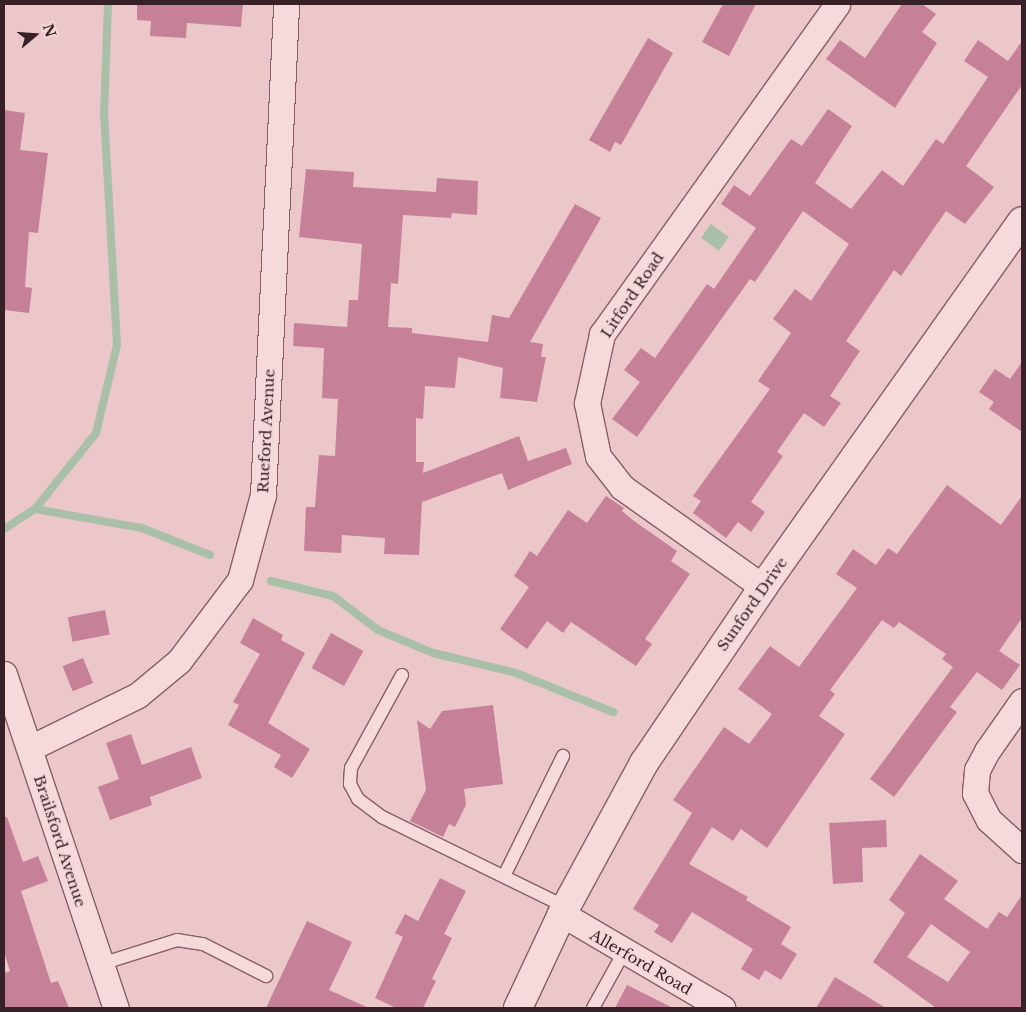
<!DOCTYPE html>
<style>
body{margin:0}
#map{position:relative;width:1026px;height:1012px;overflow:hidden;background:#ebc7c9;font-family:"Libre Baskerville",serif}
div>[style]{position:absolute}
.water>*{inset:0;background:#a9bfa8;transform-origin:0 0}
.stream>*{height:8px;margin:-4px;padding:0 4px;transform-origin:4px;border-radius:4px;background:#a9bfa8}
.building>*{inset:0;background:#c68098;transform-origin:0 0}
.roads{filter:drop-shadow(1px 0 #855e67) drop-shadow(-1px 0 #855e67) drop-shadow(0 1px #855e67) drop-shadow(0 -1px #855e67)}
.lane>*{height:12px;margin:-6px;padding:0 6px;transform-origin:6px;border-radius:6px;background:#f6dadb}
.street>*{height:25px;margin:-12.5px;padding:0 12.5px;transform-origin:12.5px;border-radius:12.5px;background:#f6dadb}
.secondary>*{height:28px;margin:-14px;padding:0 14px;transform-origin:14px;border-radius:14px;background:#f6dadb}
span{translate:-50% -50%;white-space:nowrap;text-align:center;line-height:1.15;-webkit-text-stroke:4px #f3d6d7;paint-order:stroke}
.street-label{font-size:15px;color:#372026}
.frame{position:absolute;inset:0;border:5px solid #372026;pointer-events:none}
.north{position:absolute;left:10px;top:10px;width:50px;height:50px;-webkit-text-stroke:4px #f3d6d7;paint-order:stroke;rotate:72deg;font-size:14px;font-weight:700;line-height:20px;text-align:center;color:#372026}
.north::after{content:'';display:block;margin:auto;width:18px;height:22px;background:#372026;clip-path:polygon(50% 0,100% 100%,50% 72%,0 100%)}
</style>
<div id="map">
<div class="water">
<div style="left:711px;top:224px;width:22px;height:17px;rotate:36deg"></div>
</div>
<div class="stream">
<div style="left:35px;top:509px;width:97px;rotate:-51.2deg"></div>
<div style="left:96px;top:433px;width:90px;rotate:-76.6deg"></div>
<div style="left:117px;top:345px;width:231px;rotate:-93.2deg"></div>
<div style="left:104px;top:114px;width:110px;rotate:-87.9deg"></div>
<div style="left:4px;top:529px;width:37px;rotate:-33deg"></div>
<div style="left:35px;top:509px;width:109px;rotate:10.1deg"></div>
<div style="left:142px;top:528px;width:73px;rotate:21.7deg"></div>
<div style="left:271px;top:581px;width:64px;rotate:13.6deg"></div>
<div style="left:333px;top:596px;width:56px;rotate:37.1deg"></div>
<div style="left:378px;top:630px;width:60px;rotate:22.7deg"></div>
<div style="left:433px;top:653px;width:85px;rotate:13.5deg"></div>
<div style="left:516px;top:673px;width:105px;rotate:21.9deg"></div>
</div>
<div class="building">
<div style="clip-path:polygon(137px 4px,243px 4px,241px 27px,187px 23px,186px 38px,150px 36px,151px 21px,137px 20px)"></div>
<div style="clip-path:polygon(723px 4px,756px 4px,729px 56px,702px 42px)"></div>
<div style="clip-path:polygon(902px 4px,922px 4px,936px 14px,922px 32px,937px 43px,895px 108px,826px 59px,840px 40px,865px 58px)"></div>
<div style="clip-path:polygon(648px 38px,673px 53px,621px 145px,615px 142px,610px 152px,589px 140px)"></div>
<div style="clip-path:polygon(978px 40px,1008px 61px,1022px 41px,1022px 85px,966px 166px,994px 187px,965px 224px,946px 211px,901px 276px,894px 270px,846px 341px,860px 351px,830px 396px,841px 403px,824px 427px,804px 413px,777px 452px,783px 456px,751px 502px,765px 512px,751px 532px,738px 522px,726px 538px,693px 513px,701px 501px,693px 496px,770px 389px,758px 381px,791px 333px,773px 319px,795px 289px,811px 301px,849px 244px,803px 211px,755px 282px,750px 279px,637px 437px,612px 419px,640px 382px,624px 370px,641px 348px,655px 358px,707px 284px,714px 289px,756px 228px,721px 204px,734px 185px,750px 196px,791px 139px,802px 146px,828px 109px,852px 126px,815px 183px,851px 209px,882px 170px,903px 186px,936px 139px,943px 144px,988px 77px,964px 61px)"></div>
<div style="clip-path:polygon(4px 110px,25px 113px,20px 150px,48px 153px,38px 233px,29px 232px,25px 287px,32px 288px,29px 313px,4px 310px)"></div>
<div style="clip-path:polygon(306px 169px,354px 172px,353px 187px,436px 192px,437px 178px,478px 181px,477px 215px,452px 213px,451px 218px,403px 215px,398px 284px,391px 283px,388px 327px,412px 328px,412px 333px,488px 342px,492px 315px,509px 318px,575px 204px,601px 218px,530px 342px,543px 344px,541px 357px,546px 357px,537px 402px,500px 398px,503px 368px,458px 357px,455px 388px,425px 386px,423px 419px,416px 418px,416px 462px,424px 462px,423px 473px,519px 436px,528px 461px,566px 448px,572px 464px,508px 490px,502px 473px,422px 502px,419px 555px,384px 554px,385px 538px,342px 535px,341px 553px,304px 551px,306px 507px,315px 507px,319px 455px,335px 456px,338px 399px,322px 398px,324px 348px,293px 346px,294px 323px,347px 327px,349px 300px,358px 300px,362px 244px,299px 237px)"></div>
<div style="clip-path:polygon(1022px 362px,1022px 432px,989px 409px,994px 402px,979px 392px,995px 369px,1010px 379px)"></div>
<div style="clip-path:polygon(947px 485px,1001px 525px,1022px 496px,1022px 618px,999px 651px,1020px 665px,1002px 690px,977px 672px,950px 707px,957px 712px,894px 797px,870px 779px,953px 667px,942px 659px,946px 654px,899px 622px,894px 628px,882px 620px,830px 690px,835px 694px,819px 716px,845px 734px,767px 848px,741px 829px,733px 841px,712px 827px,689px 864px,748px 897px,746px 900px,791px 927px,781px 944px,797px 954px,781px 980px,765px 970px,759px 980px,741px 969px,753px 949px,692px 912px,672px 943px,654px 932px,659px 925px,633px 909px,692px 813px,673px 800px,724px 727px,749px 744px,772px 714px,738px 689px,770px 646px,799px 667px,857px 588px,836px 574px,853px 549px,876px 565px,888px 548px,897px 554px)"></div>
<div style="clip-path:polygon(606px 496px,624px 508px,622px 511px,634px 521px,677px 551px,671px 561px,690px 574px,645px 639px,652px 644px,636px 666px,571px 622px,563px 633px,547px 621px,527px 649px,500px 629px,529px 587px,514px 576px,530px 551px,537px 556px,568px 510px,587px 523px)"></div>
<div style="left:105px;top:610px;width:25px;height:38px;rotate:79deg"></div>
<div style="clip-path:polygon(253px 618px,283px 635px,281px 640px,305px 653px,268px 723px,310px 749px,292px 778px,274px 767px,281px 755px,228px 725px,239px 705px,233px 702px,260px 654px,240px 643px)"></div>
<div style="left:331px;top:633px;width:37px;height:40px;rotate:29deg"></div>
<div style="left:83px;top:658px;width:27px;height:22px;rotate:68deg"></div>
<div style="clip-path:polygon(493px 705px,503px 784px,464px 789px,466px 805px,455px 827px,449px 824px,443px 837px,410px 821px,426px 790px,417px 720px,430px 729px,442px 711px)"></div>
<div style="clip-path:polygon(131px 734px,142px 765px,191px 747px,202px 778px,150px 797px,152px 805px,110px 820px,98px 787px,119px 779px,106px 743px)"></div>
<div style="clip-path:polygon(4px 817px,7px 817px,23px 862px,38px 856px,48px 881px,21px 891px,51px 983px,58px 981px,69px 1008px,4px 1008px,4px 973px,10px 971px,4px 952px)"></div>
<div style="clip-path:polygon(886px 820px,887px 847px,862px 848px,863px 882px,833px 884px,829px 823px)"></div>
<div style="clip-path:polygon(evenodd,920px 854px,958px 881px,944px 899px,987px 929px,999px 912px,1007px 917px,1022px 895px,1022px 1008px,936px 1008px,873px 962px,905px 913px,889px 900px,920px 854px,931px 924px,970px 952px,948px 982px,907px 957px,931px 924px)"></div>
<div style="clip-path:polygon(440px 878px,466px 891px,444px 934px,452px 938px,432px 979px,436px 981px,423px 1008px,396px 1008px,375px 998px,403px 937px,395px 933px,405px 914px,418px 921px)"></div>
<div style="clip-path:polygon(307px 921px,352px 942px,329px 990px,369px 1008px,266px 1008px)"></div>
<div style="clip-path:polygon(835px 977px,886px 1008px,816px 1008px)"></div>
<div style="clip-path:polygon(627px 985px,673px 1008px,615px 1008px)"></div>
</div>
<div class="roads">
<div class="lane">
<div style="left:402px;top:675px;width:106px;rotate:118.7deg"></div>
<div style="left:351px;top:768px;width:16px;rotate:94deg"></div>
<div style="left:350px;top:784px;width:17px;rotate:62deg"></div>
<div style="left:358px;top:799px;width:30px;rotate:37deg"></div>
<div style="left:382px;top:817px;width:205px;rotate:26.1deg"></div>
<div style="left:504px;top:876px;width:134px;rotate:-63.8deg"></div>
<div style="left:101px;top:964px;width:80px;rotate:-17.5deg"></div>
<div style="left:177px;top:940px;width:26px;rotate:9deg"></div>
<div style="left:203px;top:944px;width:71px;rotate:26.9deg"></div>
<div style="left:593px;top:1008px;width:64px;rotate:-61deg"></div>
</div>
<div class="street">
<div style="left:763px;top:587px;width:173px;rotate:-144.7deg"></div>
<div style="left:622px;top:487px;width:39px;rotate:-128deg"></div>
<div style="left:598px;top:456px;width:54px;rotate:-101.7deg"></div>
<div style="left:587px;top:403px;width:71px;rotate:-77.7deg"></div>
<div style="left:602px;top:334px;width:405px;rotate:-54.5deg"></div>
<div style="left:4px;top:674px;width:352px;rotate:71.5deg"></div>
<div style="left:1022px;top:701px;width:61px;rotate:125deg"></div>
<div style="left:987px;top:751px;width:21px;rotate:118deg"></div>
<div style="left:977px;top:770px;width:23px;rotate:95deg"></div>
<div style="left:975px;top:793px;width:30px;rotate:63deg"></div>
<div style="left:989px;top:820px;width:45px;rotate:42.3deg"></div>
<div style="left:30px;top:748px;width:120px;rotate:-26.1deg"></div>
<div style="left:138px;top:695px;width:53px;rotate:-39.7deg"></div>
<div style="left:179px;top:661px;width:101px;rotate:-53deg"></div>
<div style="left:240px;top:580px;width:88px;rotate:-74.9deg"></div>
<div style="left:263px;top:495px;width:492px;rotate:-87.3deg"></div>
<div style="left:562px;top:914px;width:186px;rotate:30.4deg"></div>
</div>
<div class="secondary">
<div style="left:518px;top:1008px;width:104px;rotate:-64.9deg"></div>
<div style="left:562px;top:914px;width:172px;rotate:-61.5deg"></div>
<div style="left:644px;top:763px;width:212px;rotate:-55.9deg"></div>
<div style="left:763px;top:587px;width:448px;rotate:-54.7deg"></div>
</div>
</div>
<div class="street-label">
<span style="left:632px;top:295px;rotate:-56deg">Litford Road</span>
<span style="left:266px;top:431px;rotate:-87deg">Rueford Avenue</span>
<span style="left:752px;top:604px;rotate:-55deg">Sunford Drive</span>
<span style="left:60px;top:841px;rotate:72deg">Brailsford Avenue</span>
<span style="left:641px;top:962px;rotate:30deg">Allerford Road</span>
</div>
<div class="frame"></div>
<div class="north">N</div>
</div>
